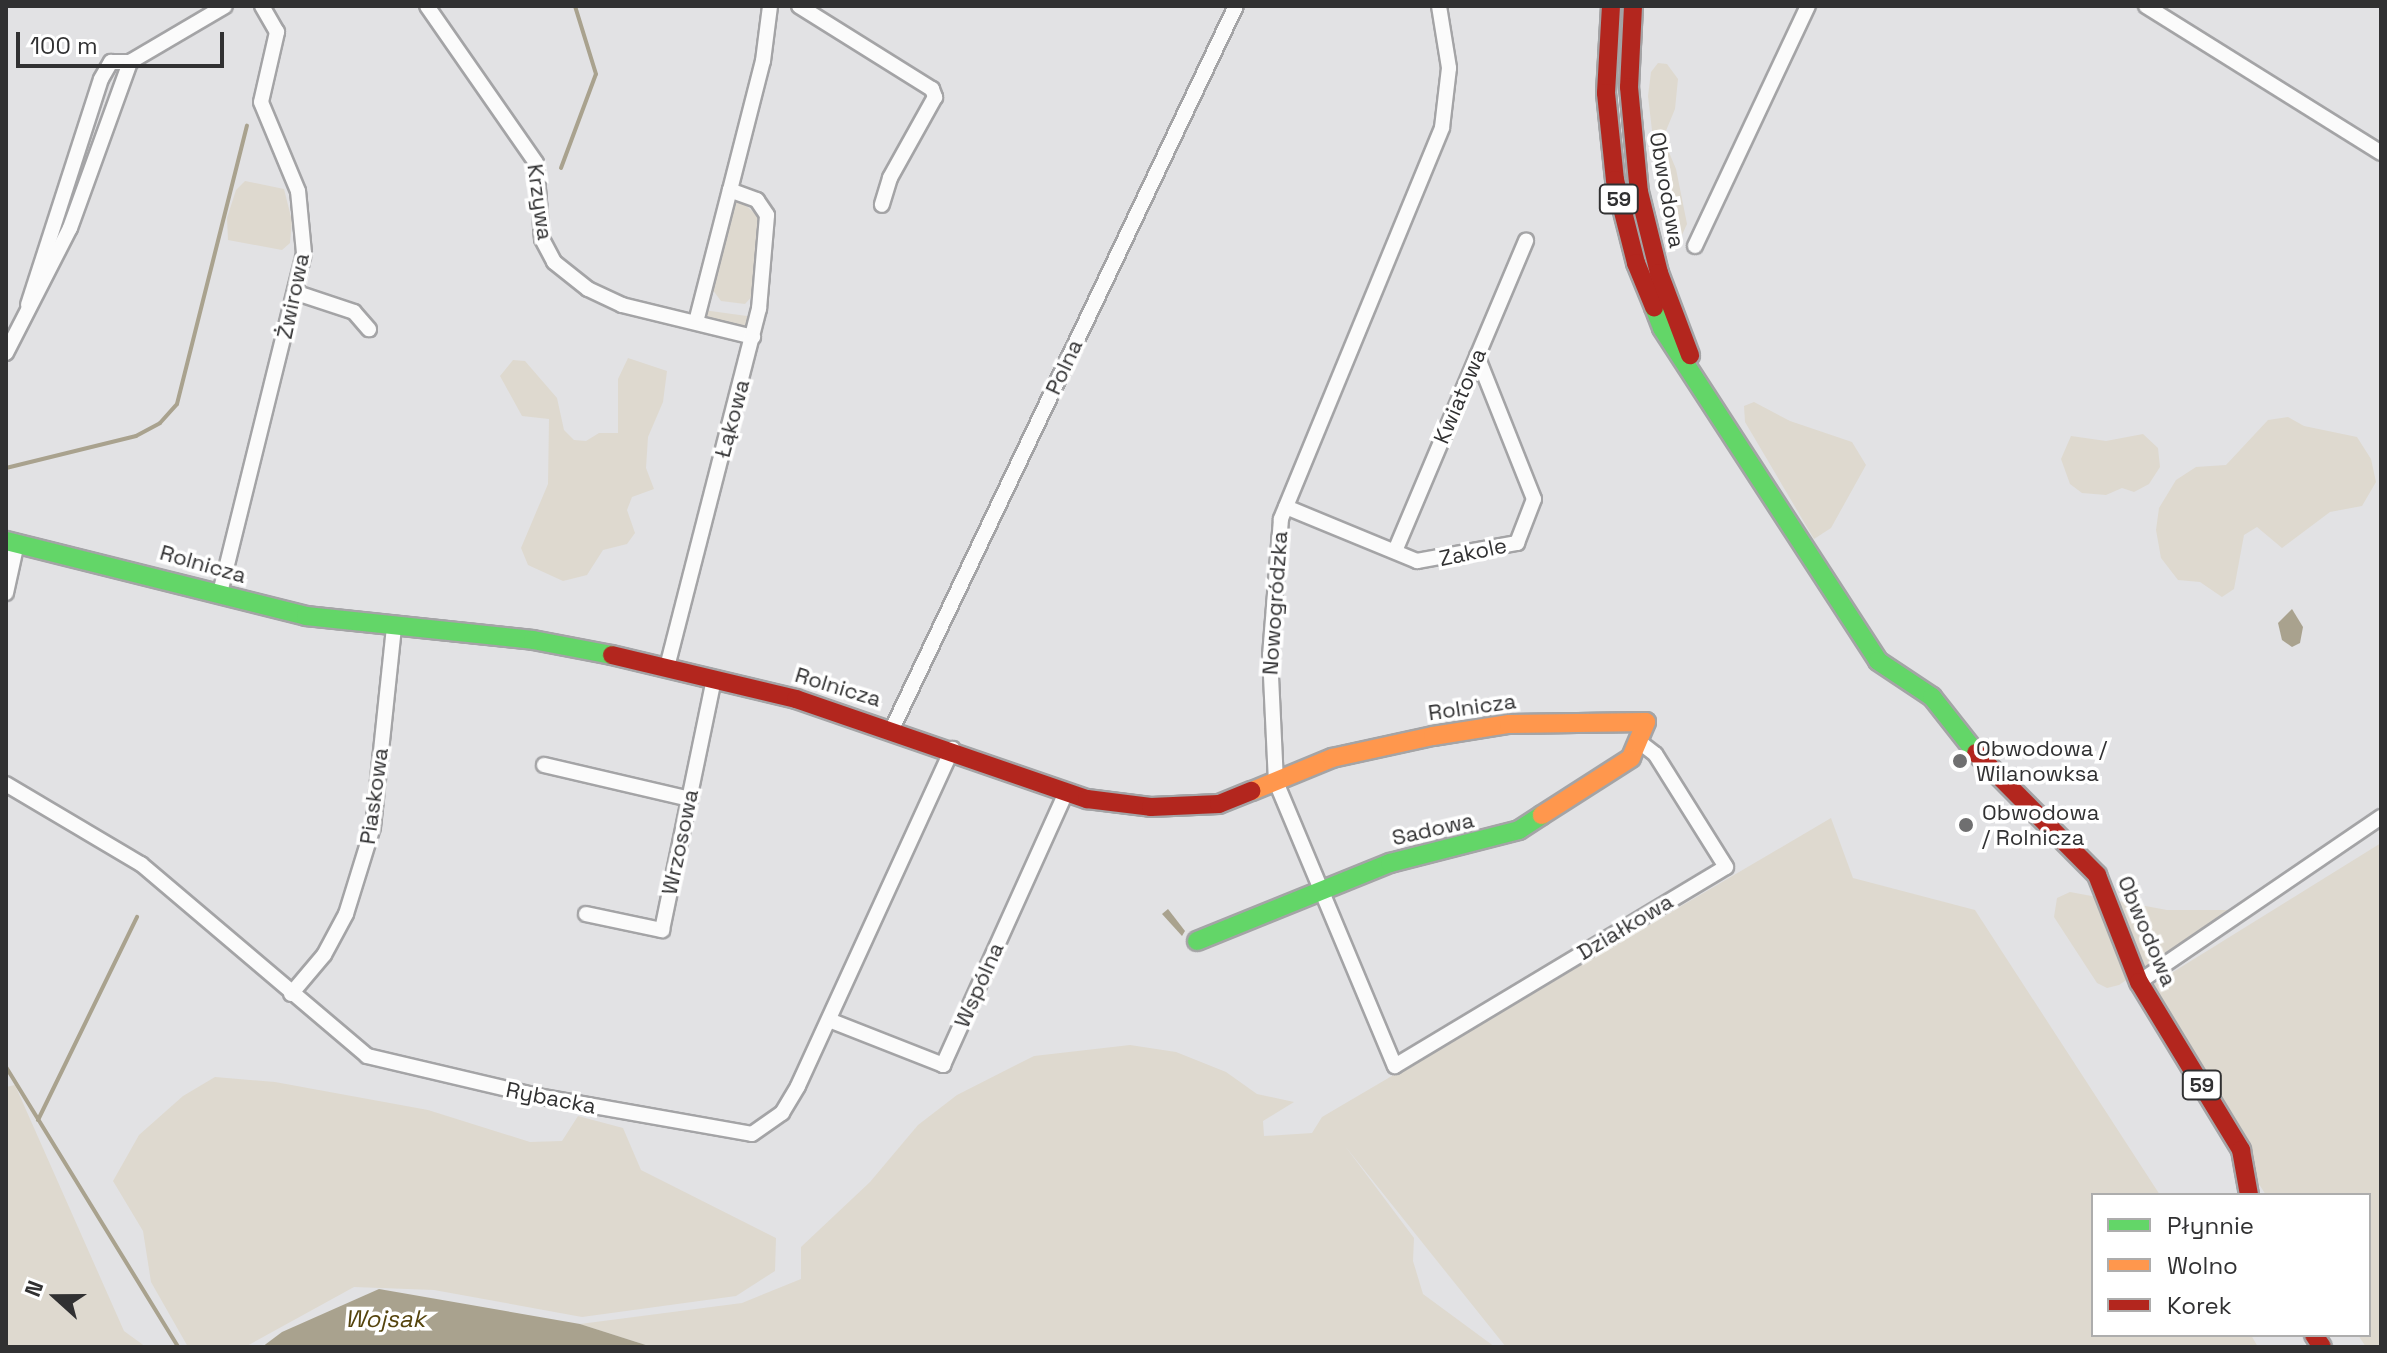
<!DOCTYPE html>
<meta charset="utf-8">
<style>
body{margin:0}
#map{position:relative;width:2387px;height:1353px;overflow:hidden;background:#e2e2e4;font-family:"Space Grotesk",sans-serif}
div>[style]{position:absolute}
.green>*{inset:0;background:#ded9cf}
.water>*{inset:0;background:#a9a28e}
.stream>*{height:4px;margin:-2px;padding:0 2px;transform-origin:2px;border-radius:2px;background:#a9a28e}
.roads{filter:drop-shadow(2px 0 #a4a4a6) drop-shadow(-2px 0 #a4a4a6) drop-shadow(0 2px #a4a4a6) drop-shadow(0 -2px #a4a4a6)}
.street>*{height:14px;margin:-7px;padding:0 7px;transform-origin:7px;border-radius:7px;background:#fbfbfb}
.fast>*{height:18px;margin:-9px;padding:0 9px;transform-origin:9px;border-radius:9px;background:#63d668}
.slow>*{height:18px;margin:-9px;padding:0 9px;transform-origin:9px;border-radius:9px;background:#ff974d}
.jam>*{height:18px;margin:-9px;padding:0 9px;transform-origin:9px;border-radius:9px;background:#b3261e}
.dots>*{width:22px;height:22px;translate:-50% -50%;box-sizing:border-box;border:4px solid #fff;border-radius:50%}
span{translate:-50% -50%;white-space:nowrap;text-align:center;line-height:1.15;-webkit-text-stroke:7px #fff;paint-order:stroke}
.shield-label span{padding:2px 6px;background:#fff;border:2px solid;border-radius:6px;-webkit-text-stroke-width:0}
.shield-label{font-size:20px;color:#313132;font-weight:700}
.street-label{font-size:22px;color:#313132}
.poi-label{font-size:22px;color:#313132}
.left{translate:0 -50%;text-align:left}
.water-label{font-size:24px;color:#55440d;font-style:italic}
.frame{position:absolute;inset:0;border:8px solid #313132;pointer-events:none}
.legend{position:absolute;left:2091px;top:1193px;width:280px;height:144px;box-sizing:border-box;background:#fff;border:2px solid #adadad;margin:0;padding:10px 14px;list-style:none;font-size:24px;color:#313132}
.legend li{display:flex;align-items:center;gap:16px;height:40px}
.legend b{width:40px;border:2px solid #adadad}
.north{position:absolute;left:16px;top:1257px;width:80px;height:80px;-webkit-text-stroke:6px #fff;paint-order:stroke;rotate:291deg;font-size:22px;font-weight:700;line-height:32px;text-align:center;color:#313132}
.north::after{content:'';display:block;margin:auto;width:28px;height:36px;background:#313132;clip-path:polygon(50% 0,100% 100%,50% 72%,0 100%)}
.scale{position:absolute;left:16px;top:32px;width:208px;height:36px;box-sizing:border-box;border:4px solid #313132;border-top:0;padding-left:10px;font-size:24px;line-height:28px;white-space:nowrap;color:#313132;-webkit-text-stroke:6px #fff;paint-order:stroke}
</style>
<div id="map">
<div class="green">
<div style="clip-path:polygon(1658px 63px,1667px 64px,1678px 79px,1675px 109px,1663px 138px,1676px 169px,1687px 224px,1682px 235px,1671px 230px,1653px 139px,1648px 96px,1651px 72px)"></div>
<div style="clip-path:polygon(245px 181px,284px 189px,292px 221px,290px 243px,282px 250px,228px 240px,227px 218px,236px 190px)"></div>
<div style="clip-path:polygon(739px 199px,762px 220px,755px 293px,745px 304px,721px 301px,712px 289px,732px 203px)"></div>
<div style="clip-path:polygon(703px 310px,747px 316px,751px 320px,749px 330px,706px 320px)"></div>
<div style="clip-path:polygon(628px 358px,667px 371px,663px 402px,648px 437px,646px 468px,654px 489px,632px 497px,627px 510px,635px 533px,627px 544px,603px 550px,587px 575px,563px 581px,528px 565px,521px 548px,548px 484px,549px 419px,522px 416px,500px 376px,513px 360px,525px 361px,557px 398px,564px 430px,574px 440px,586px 441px,599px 433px,618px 433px,618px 379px)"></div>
<div style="clip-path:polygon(1754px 402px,1790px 421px,1852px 442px,1866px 465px,1831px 528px,1814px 539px,1745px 422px,1744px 406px)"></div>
<div style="clip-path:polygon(2288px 417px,2304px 426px,2357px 437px,2371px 459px,2376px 482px,2362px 506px,2330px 512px,2282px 548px,2257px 527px,2244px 535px,2234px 589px,2222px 597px,2200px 582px,2178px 580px,2161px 558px,2156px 530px,2159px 508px,2176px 480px,2196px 467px,2226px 465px,2268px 420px)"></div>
<div style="clip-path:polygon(2143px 434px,2158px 448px,2160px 467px,2149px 484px,2134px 492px,2122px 488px,2106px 495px,2082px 493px,2070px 484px,2061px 459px,2071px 436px,2106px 441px)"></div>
<div style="clip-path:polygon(1831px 818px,1853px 878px,1975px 910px,2160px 1195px,2093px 1195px,2093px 1335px,2251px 1335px,2258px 1347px,1506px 1347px,1345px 1146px,1414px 1238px,1413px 1261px,1423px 1294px,1495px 1347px,652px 1347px,580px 1324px,742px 1303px,801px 1279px,801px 1247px,870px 1182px,918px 1125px,957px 1095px,1034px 1056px,1130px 1045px,1176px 1052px,1226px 1072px,1257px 1094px,1294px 1102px,1263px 1121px,1264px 1136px,1312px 1133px,1322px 1117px)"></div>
<div style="clip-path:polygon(2381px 843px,2381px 1347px,2366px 1347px,2358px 1335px,2369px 1335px,2369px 1195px,2266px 1195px,2136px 995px)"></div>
<div style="clip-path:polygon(2070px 892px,2167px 910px,2228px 910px,2119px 985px,2107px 988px,2097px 983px,2054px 917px,2057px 898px)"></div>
<div style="clip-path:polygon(215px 1077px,275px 1082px,428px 1110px,530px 1142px,562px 1141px,578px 1116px,623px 1128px,641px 1170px,776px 1238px,775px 1271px,736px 1296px,582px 1317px,434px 1290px,354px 1287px,245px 1347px,188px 1347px,151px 1282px,143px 1231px,113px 1181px,139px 1135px,183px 1096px)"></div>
<div style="clip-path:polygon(15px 1085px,124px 1331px,146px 1347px,6px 1347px,6px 1087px)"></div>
</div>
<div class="water">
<div style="clip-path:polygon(2292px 609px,2303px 627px,2300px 643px,2292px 647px,2282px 640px,2278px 623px)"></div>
<div style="clip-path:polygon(1168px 909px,1185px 931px,1182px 936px,1162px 914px)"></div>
<div style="clip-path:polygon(379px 1289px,580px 1324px,652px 1347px,262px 1347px,282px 1332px)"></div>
</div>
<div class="stream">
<div style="left:561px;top:168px;width:100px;rotate:-69.6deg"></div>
<div style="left:596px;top:74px;width:71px;rotate:-107.2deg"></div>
<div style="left:6px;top:468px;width:134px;rotate:-13.8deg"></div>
<div style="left:136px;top:436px;width:27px;rotate:-28deg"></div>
<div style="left:160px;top:423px;width:25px;rotate:-48deg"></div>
<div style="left:177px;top:404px;width:287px;rotate:-75.9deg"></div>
<div style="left:6px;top:1067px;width:329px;rotate:58.4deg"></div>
<div style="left:38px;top:1120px;width:226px;rotate:-64deg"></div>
</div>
<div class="roads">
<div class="street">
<div style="left:427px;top:6px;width:191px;rotate:55.2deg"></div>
<div style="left:536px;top:163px;width:76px;rotate:85.5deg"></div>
<div style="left:542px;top:239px;width:26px;rotate:62deg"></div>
<div style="left:554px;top:262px;width:43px;rotate:38.5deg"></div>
<div style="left:588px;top:289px;width:38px;rotate:25deg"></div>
<div style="left:622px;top:305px;width:135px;rotate:13.7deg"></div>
<div style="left:799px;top:6px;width:157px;rotate:32deg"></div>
<div style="left:932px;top:89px;width:9px;rotate:69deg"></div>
<div style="left:935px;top:97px;width:93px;rotate:119.1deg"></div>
<div style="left:890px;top:178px;width:28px;rotate:107deg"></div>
<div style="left:1439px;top:6px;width:63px;rotate:80.8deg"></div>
<div style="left:1449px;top:68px;width:60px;rotate:96.7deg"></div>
<div style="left:1442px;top:128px;width:423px;rotate:112.4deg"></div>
<div style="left:1281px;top:519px;width:136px;rotate:94.6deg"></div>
<div style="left:1270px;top:655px;width:127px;rotate:87.3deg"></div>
<div style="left:1276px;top:782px;width:308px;rotate:67.3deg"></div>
<div style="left:1395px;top:1066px;width:386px;rotate:-31deg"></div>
<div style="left:1726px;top:867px;width:133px;rotate:-122.1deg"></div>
<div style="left:1655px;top:754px;width:18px;rotate:-142deg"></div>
<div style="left:2146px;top:6px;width:277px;rotate:32deg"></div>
<div style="left:1695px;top:246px;width:265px;rotate:-64.8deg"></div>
<div style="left:297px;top:293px;width:60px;rotate:18.4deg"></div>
<div style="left:354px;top:312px;width:23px;rotate:49deg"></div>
<div style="left:28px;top:305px;width:237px;rotate:-72.1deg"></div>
<div style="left:101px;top:79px;width:20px;rotate:-60deg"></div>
<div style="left:111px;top:62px;width:19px"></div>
<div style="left:696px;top:322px;width:136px;rotate:-75.6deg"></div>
<div style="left:6px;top:353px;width:140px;rotate:-62.9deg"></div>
<div style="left:70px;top:228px;width:177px;rotate:-70.1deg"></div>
<div style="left:130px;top:62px;width:110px;rotate:-30.5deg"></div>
<div style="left:1286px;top:507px;width:142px;rotate:22.4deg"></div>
<div style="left:1417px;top:561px;width:102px;rotate:-10.2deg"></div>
<div style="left:1517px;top:543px;width:47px;rotate:-68.9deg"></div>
<div style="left:1534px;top:499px;width:154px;rotate:-111.7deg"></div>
<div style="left:1395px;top:551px;width:337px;rotate:-67.1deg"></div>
<div style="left:6px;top:593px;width:51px;rotate:-77.6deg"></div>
<div style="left:220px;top:593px;width:350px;rotate:-76.1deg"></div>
<div style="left:304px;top:253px;width:62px;rotate:-95.5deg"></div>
<div style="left:298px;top:191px;width:96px;rotate:-112.6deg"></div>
<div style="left:261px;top:102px;width:72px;rotate:-77.1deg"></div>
<div style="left:277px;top:32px;width:30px;rotate:-120deg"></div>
<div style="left:667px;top:667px;width:370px;rotate:-75.6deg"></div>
<div style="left:759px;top:309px;width:94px;rotate:-85.1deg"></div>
<div style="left:767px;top:215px;width:18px;rotate:-124deg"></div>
<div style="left:757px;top:200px;width:29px;rotate:-160deg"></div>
<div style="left:730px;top:190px;width:133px;rotate:-75.7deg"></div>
<div style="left:763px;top:61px;width:55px;rotate:-82.7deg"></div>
<div style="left:892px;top:729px;width:801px;rotate:-64.56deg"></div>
<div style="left:544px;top:765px;width:150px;rotate:13.1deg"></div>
<div style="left:6px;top:784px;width:157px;rotate:30.7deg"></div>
<div style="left:141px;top:864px;width:297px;rotate:40.3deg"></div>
<div style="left:367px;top:1056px;width:175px;rotate:13.2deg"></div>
<div style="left:537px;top:1096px;width:218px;rotate:10deg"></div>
<div style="left:752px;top:1134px;width:37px;rotate:-35deg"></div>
<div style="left:782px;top:1113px;width:31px;rotate:-59deg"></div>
<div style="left:798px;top:1086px;width:371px;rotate:-65.4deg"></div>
<div style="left:586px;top:914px;width:78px;rotate:11.9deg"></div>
<div style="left:662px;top:930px;width:256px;rotate:-78.3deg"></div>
<div style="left:2139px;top:982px;width:293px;rotate:-34.3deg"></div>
<div style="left:291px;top:994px;width:51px;rotate:-49.8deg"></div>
<div style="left:324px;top:955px;width:47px;rotate:-61.8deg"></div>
<div style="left:346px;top:914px;width:91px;rotate:-72.8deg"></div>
<div style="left:373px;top:827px;width:201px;rotate:-84deg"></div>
<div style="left:829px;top:1020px;width:123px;rotate:21.5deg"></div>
<div style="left:943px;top:1065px;width:299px;rotate:-65.7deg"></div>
</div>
<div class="fast">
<div style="left:1654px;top:307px;width:22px;rotate:69deg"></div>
<div style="left:1662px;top:328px;width:397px;rotate:57deg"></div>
<div style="left:1878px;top:661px;width:65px;rotate:33.7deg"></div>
<div style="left:1932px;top:697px;width:71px;rotate:51.8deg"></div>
<div style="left:6px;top:541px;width:309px;rotate:14deg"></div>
<div style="left:306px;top:616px;width:228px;rotate:6deg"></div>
<div style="left:533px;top:640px;width:80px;rotate:10.8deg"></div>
<div style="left:1197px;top:941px;width:208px;rotate:-22deg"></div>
<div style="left:1390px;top:863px;width:133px;rotate:-14.3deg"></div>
<div style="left:1519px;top:830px;width:27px;rotate:-33deg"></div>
</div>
<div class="slow">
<div style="left:1252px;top:791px;width:87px;rotate:-22.4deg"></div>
<div style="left:1332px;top:758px;width:103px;rotate:-12.3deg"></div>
<div style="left:1433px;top:736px;width:77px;rotate:-9deg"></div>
<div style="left:1509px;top:724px;width:137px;rotate:-0.8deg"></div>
<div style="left:1646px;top:722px;width:39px;rotate:113deg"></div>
<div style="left:1631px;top:758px;width:106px;rotate:147.4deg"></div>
</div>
<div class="jam">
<div style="left:1611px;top:6px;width:87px;rotate:93.3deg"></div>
<div style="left:1606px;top:93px;width:87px;rotate:84.1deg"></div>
<div style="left:1615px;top:180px;width:86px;rotate:75.8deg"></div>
<div style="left:1636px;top:263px;width:48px;rotate:67.8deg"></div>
<div style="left:1633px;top:6px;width:81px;rotate:92.8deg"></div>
<div style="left:1629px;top:87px;width:105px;rotate:84.6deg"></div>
<div style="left:1639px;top:192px;width:83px;rotate:76.1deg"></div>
<div style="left:1659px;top:273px;width:88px;rotate:69.3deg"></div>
<div style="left:612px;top:655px;width:189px;rotate:13.4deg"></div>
<div style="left:796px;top:699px;width:308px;rotate:19deg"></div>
<div style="left:1087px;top:799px;width:64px;rotate:7.1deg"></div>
<div style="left:1151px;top:807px;width:68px;rotate:-2.5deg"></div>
<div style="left:1219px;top:804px;width:35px;rotate:-22deg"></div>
<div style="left:1976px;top:753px;width:172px;rotate:45.2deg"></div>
<div style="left:2097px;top:875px;width:115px;rotate:68.6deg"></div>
<div style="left:2139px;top:982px;width:197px;rotate:58.7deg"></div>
<div style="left:2241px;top:1150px;width:46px;rotate:79.9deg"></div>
<div style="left:2314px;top:1335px;width:14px;rotate:56deg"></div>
</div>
</div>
<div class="dots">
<div style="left:1960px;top:761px;background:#6f6f70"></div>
<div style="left:1966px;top:825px;background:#6f6f70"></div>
</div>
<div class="shield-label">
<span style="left:1619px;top:199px">59</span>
<span style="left:2202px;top:1085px">59</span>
</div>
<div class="street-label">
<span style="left:1667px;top:190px;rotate:80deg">Obwodowa</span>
<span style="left:540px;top:202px;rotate:82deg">Krzywa</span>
<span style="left:293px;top:296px;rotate:-78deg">Żwirowa</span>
<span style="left:1064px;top:367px;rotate:-65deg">Polna</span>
<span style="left:1460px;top:396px;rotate:-67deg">Kwiatowa</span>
<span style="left:732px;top:419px;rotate:-75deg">Łąkowa</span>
<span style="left:1473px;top:552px;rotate:-12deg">Zakole</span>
<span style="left:203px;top:564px;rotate:16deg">Rolnicza</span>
<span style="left:1275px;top:603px;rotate:-86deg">Nowogródzka</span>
<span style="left:838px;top:687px;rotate:17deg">Rolnicza</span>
<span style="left:1472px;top:707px;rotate:-8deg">Rolnicza</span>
<span style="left:374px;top:796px;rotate:-82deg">Piaskowa</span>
<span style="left:1433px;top:829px;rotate:-13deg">Sadowa</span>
<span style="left:680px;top:842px;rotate:-78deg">Wrzosowa</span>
<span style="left:1625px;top:927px;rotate:-31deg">Działkowa</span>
<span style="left:2147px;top:931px;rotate:67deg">Obwodowa</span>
<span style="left:979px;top:985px;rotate:-66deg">Wspólna</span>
<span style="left:551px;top:1098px;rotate:11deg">Rybacka</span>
</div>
<div class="poi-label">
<span class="left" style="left:1976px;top:761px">Obwodowa /<br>Wilanowksa</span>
<span class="left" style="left:1982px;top:825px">Obwodowa<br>/ Rolnicza</span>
</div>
<div class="water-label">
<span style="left:385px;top:1319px">Wojsak</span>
</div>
<div class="frame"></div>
<ul class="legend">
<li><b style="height:10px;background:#63d668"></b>Płynnie</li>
<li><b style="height:10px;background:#ff974d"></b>Wolno</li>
<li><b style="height:10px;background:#b3261e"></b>Korek</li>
</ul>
<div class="north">N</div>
<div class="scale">100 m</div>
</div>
